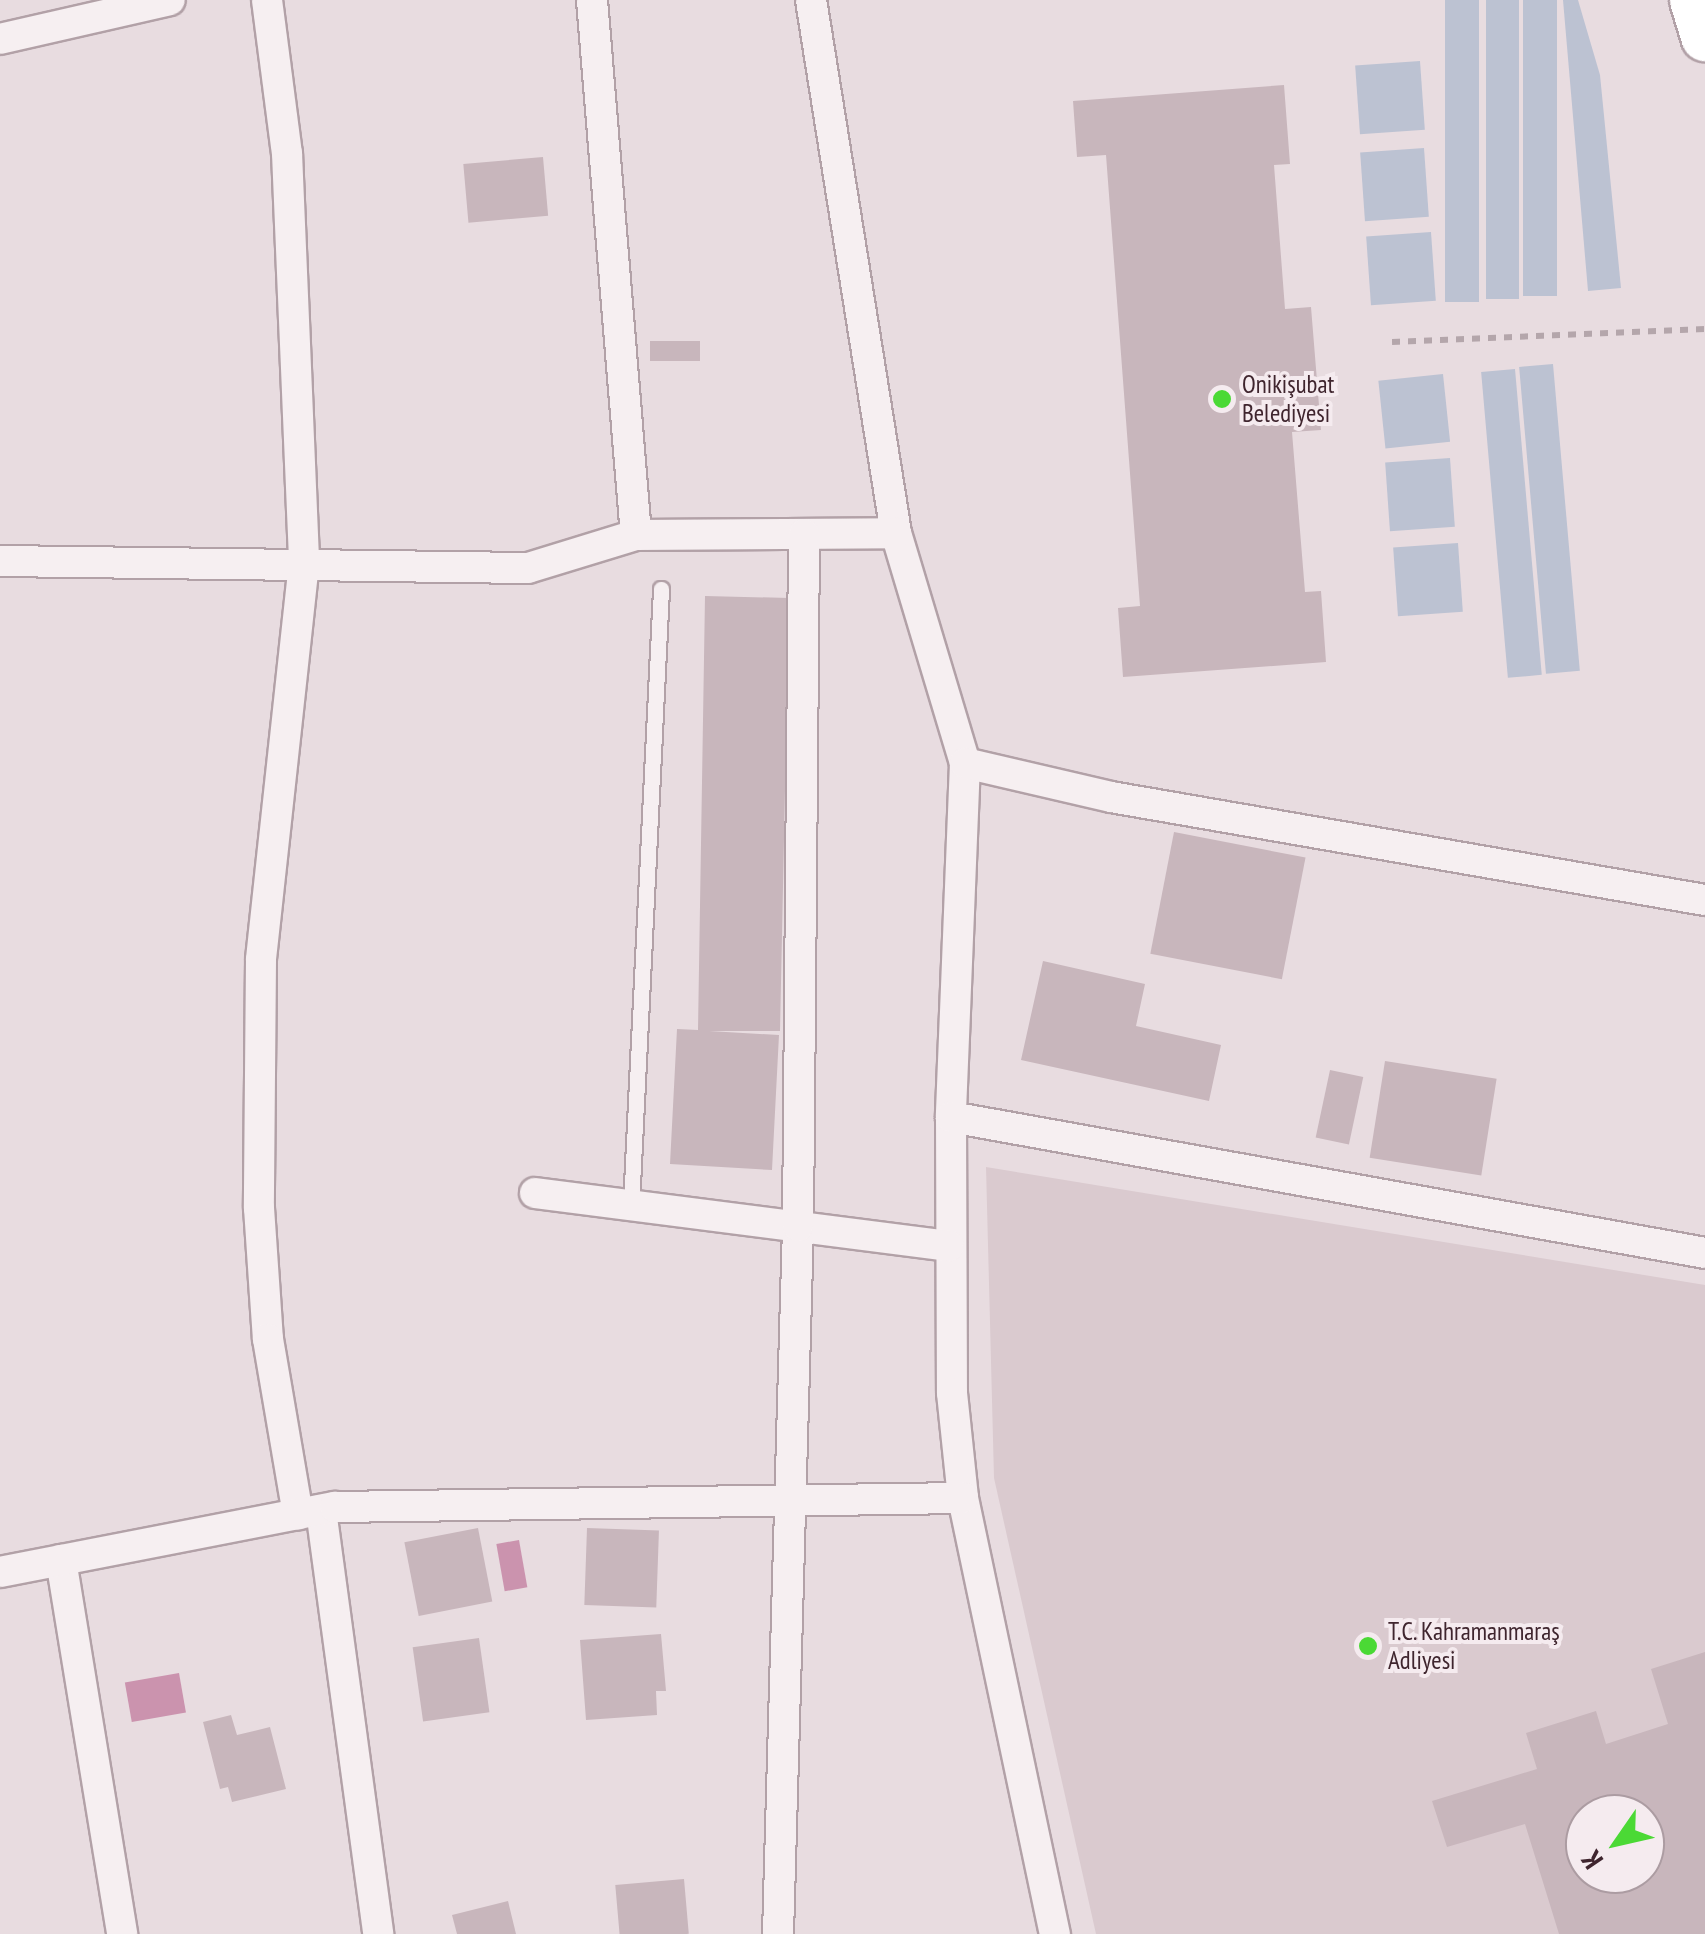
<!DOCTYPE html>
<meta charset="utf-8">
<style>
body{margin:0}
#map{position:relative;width:1705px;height:1934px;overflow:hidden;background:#e8dce0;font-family:"PT Sans Narrow",sans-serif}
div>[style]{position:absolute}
.built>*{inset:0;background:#dacacf}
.green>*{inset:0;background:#bcc2d2;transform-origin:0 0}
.water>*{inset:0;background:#cb93ae;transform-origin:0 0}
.building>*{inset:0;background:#c8b6bc;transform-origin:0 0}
.path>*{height:6px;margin-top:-3px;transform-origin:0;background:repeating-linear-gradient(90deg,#b4a6ab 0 8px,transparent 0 16px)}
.roads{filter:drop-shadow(2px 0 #b2a1a7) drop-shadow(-2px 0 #b2a1a7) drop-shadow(0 2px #b2a1a7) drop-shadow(0 -2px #b2a1a7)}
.lane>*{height:15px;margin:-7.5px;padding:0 7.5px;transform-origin:7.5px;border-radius:7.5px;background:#f6eff1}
.street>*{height:30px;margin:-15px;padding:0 15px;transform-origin:15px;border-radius:15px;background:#f6eff1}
.primary>*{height:48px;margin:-24px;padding:0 24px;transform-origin:24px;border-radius:24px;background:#fff}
.dots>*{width:28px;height:28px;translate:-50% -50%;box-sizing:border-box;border:5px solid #f5ebef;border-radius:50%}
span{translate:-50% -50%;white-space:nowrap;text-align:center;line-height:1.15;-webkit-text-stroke:8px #f5ebef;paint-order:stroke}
.poi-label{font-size:25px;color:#3f252e}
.left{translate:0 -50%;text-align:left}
.north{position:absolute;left:1565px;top:1794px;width:100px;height:100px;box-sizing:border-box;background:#f5ebef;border:2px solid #ac9ca2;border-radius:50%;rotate:236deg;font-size:28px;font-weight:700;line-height:40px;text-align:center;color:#3f252e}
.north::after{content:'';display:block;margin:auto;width:35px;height:45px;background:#4bd935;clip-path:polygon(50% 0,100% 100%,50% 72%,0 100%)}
</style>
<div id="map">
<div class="built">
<div style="clip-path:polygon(evenodd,986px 1167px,1705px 1285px,1705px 1934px,1096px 1934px,994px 1478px,986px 1167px,1585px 1814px,1645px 1814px,1645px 1874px,1585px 1874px,1585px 1814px)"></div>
</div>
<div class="green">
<div style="left:1445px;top:0;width:34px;height:302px"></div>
<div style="left:1486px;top:0;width:33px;height:299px"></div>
<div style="left:1523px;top:0;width:34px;height:296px"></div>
<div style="clip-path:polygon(1563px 0,1578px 0,1600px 75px,1621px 288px,1588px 291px)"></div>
<div style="left:1420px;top:61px;width:69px;height:65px;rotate:86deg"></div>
<div style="left:1424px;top:148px;width:69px;height:64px;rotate:86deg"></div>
<div style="left:1431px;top:232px;width:69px;height:65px;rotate:86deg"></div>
<div style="left:1553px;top:364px;width:308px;height:34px;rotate:85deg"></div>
<div style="left:1515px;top:369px;width:307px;height:34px;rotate:85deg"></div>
<div style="left:1443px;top:374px;width:68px;height:65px;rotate:84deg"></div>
<div style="left:1450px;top:458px;width:69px;height:65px;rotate:86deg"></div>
<div style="left:1458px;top:543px;width:69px;height:65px;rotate:86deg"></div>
</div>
<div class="water">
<div style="left:519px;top:1540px;width:48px;height:23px;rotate:80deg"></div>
<div style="left:179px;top:1673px;width:40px;height:55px;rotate:80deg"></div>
</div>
<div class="building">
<div style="clip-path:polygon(1284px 85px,1290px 164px,1274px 165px,1285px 309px,1311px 307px,1321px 430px,1292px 432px,1305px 592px,1321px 591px,1326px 662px,1123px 677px,1118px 608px,1140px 606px,1106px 155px,1077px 157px,1073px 101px)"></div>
<div style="left:543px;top:157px;width:59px;height:80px;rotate:85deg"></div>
<div style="left:700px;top:341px;width:20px;height:50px;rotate:90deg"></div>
<div style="clip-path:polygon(705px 596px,789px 598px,780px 1031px,709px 1031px,779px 1035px,772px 1170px,670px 1164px,677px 1029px,698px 1030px)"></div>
<div style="left:1174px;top:832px;width:134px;height:124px;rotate:11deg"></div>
<div style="clip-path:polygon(1043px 961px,1145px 984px,1136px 1026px,1221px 1045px,1209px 1101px,1021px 1060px)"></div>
<div style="left:1385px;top:1061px;width:113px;height:98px;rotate:9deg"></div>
<div style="left:1330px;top:1070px;width:34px;height:69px;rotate:12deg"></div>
<div style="left:478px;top:1528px;width:75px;height:75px;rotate:79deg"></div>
<div style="left:587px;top:1528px;width:72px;height:77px;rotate:2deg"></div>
<div style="clip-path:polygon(661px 1634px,666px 1691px,656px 1691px,657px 1715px,586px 1720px,580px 1640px)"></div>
<div style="left:479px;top:1638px;width:75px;height:67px;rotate:82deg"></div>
<div style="clip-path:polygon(evenodd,1705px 1652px,1705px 1934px,1559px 1934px,1525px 1824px,1447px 1847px,1432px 1801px,1537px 1769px,1526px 1733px,1596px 1711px,1606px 1744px,1668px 1724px,1651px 1669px,1705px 1652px,1585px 1814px,1645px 1814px,1645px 1874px,1585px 1874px,1585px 1814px)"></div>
<div style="clip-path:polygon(231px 1715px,237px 1735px,270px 1727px,286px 1789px,232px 1802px,228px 1787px,220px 1789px,203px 1722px)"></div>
<div style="left:684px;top:1879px;width:55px;height:69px;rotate:85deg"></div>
<div style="clip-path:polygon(508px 1901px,516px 1934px,457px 1934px,452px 1915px)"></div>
</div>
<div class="path">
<div style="left:1392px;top:342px;width:313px;rotate:-2.4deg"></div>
</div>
<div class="roads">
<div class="lane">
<div style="left:631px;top:1205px;width:617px;rotate:-87.21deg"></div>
</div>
<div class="street">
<div style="left:267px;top:0;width:154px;rotate:82.6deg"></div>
<div style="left:287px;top:153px;width:410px;rotate:87.6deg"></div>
<div style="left:304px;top:563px;width:399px;rotate:96.2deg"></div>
<div style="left:261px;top:960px;width:248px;rotate:90.5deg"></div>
<div style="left:259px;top:1208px;width:131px;rotate:86.1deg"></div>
<div style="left:268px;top:1339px;width:178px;rotate:80.3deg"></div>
<div style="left:592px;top:0;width:537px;rotate:85.3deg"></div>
<div style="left:811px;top:0;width:540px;rotate:80.94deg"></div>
<div style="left:896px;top:533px;width:240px;rotate:73.3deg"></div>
<div style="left:965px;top:763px;width:354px;rotate:92.3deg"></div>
<div style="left:951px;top:1117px;width:276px;rotate:89.8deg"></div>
<div style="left:952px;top:1393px;width:106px;rotate:84deg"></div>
<div style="left:963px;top:1498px;width:446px;rotate:78.1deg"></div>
<div style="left:0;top:39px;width:174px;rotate:-12.9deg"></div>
<div style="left:0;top:561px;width:528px;rotate:0.76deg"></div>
<div style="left:528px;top:568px;width:113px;rotate:-17deg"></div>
<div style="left:636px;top:535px;width:260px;rotate:-0.4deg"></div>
<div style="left:965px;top:763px;width:150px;rotate:13.1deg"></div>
<div style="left:1111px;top:797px;width:603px;rotate:9.84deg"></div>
<div style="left:951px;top:1117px;width:766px;rotate:10.22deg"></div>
<div style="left:535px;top:1193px;width:417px;rotate:7.3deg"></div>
<div style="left:321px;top:1510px;width:428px;rotate:82.3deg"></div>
<div style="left:61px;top:1560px;width:379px;rotate:80.7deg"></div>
<div style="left:0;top:1572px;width:341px;rotate:-11deg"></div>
<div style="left:335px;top:1507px;width:628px;rotate:-0.82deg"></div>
<div style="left:778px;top:1934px;width:708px;rotate:-88.38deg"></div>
<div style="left:798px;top:1226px;width:692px;rotate:-89.5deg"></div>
</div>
<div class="primary">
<div style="left:1694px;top:0;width:39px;rotate:73deg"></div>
</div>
</div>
<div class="dots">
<div style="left:1222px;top:399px;background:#4bd935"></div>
<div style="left:1368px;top:1646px;background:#4bd935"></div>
</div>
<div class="poi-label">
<span class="left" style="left:1242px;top:399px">Onikişubat<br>Belediyesi</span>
<span class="left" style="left:1388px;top:1646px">T.C. Kahramanmaraş<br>Adliyesi</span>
</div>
<div class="north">K</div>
</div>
